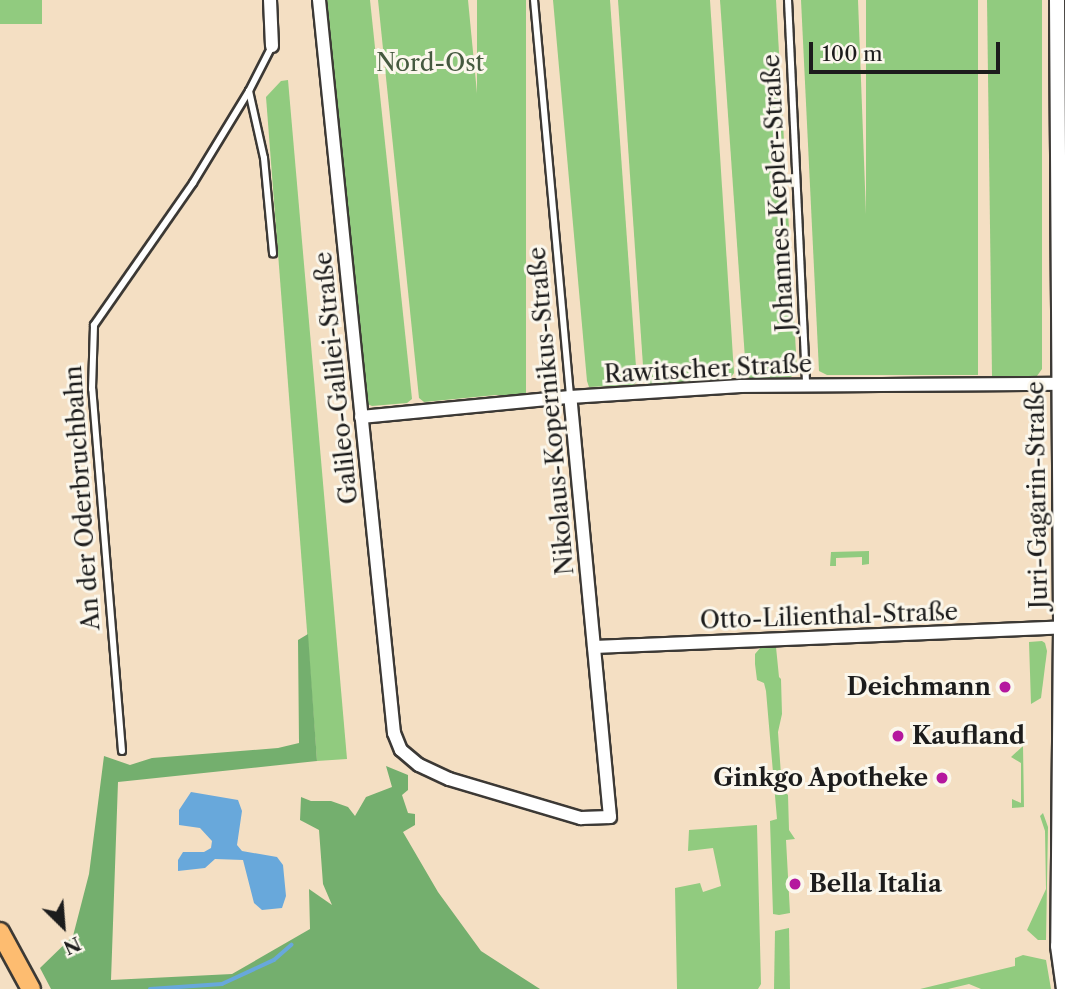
<!DOCTYPE html>
<meta charset="utf-8">
<style>
body{margin:0}
#map{position:relative;width:1065px;height:989px;overflow:hidden;background:#f4dfc3;font-family:"Libre Caslon Text",serif}
div>[style]{position:absolute}
.green>*{inset:0;background:#91cb7f;transform-origin:0 0}
.forest>*{inset:0;background:#74af6e}
.water>*{inset:0;background:#68a8db}
.stream>*{height:3.5px;margin:-1.75px;padding:0 1.75px;transform-origin:1.75px;border-radius:1.75px;background:#68a8db}
.roads{filter:drop-shadow(2px 0 #3c3935) drop-shadow(-2px 0 #3c3935) drop-shadow(0 2px #3c3935) drop-shadow(0 -2px #3c3935)}
.service>*{height:6px;margin:-3px;padding:0 3px;transform-origin:3px;border-radius:3px;background:#fff}
.minor>*{height:12px;margin:-6px;padding:0 6px;transform-origin:6px;border-radius:6px;background:#fff}
.tertiary>*{height:14px;margin:-7px;padding:0 7px;transform-origin:7px;border-radius:7px;background:#fff}
.primary>*{height:18px;margin:-9px;padding:0 9px;transform-origin:9px;border-radius:9px;background:#fdbc70}
.dots>*{width:19px;height:19px;translate:-50% -50%;box-sizing:border-box;border:4px solid #fbf7ec;border-radius:50%}
span{translate:-50% -50%;white-space:nowrap;text-align:center;line-height:1.15;-webkit-text-stroke:6px #fbf7ec;paint-order:stroke}
.park-label{font-size:24px;color:#45593f}
.street-label{font-size:24px;color:#1c1c1c}
.poi-label{font-size:24px;color:#1c1c1c;font-weight:700}
.right{translate:-100% -50%;text-align:right}
.left{translate:0 -50%;text-align:left}
.north{position:absolute;left:28px;top:891px;width:70px;height:70px;-webkit-text-stroke:5px #fbf7ec;paint-order:stroke;rotate:155deg;font-size:19px;font-weight:700;line-height:28px;text-align:center;color:#1c1c1c}
.north::after{content:'';display:block;margin:auto;width:24px;height:32px;background:#1c1c1c;clip-path:polygon(50% 0,100% 100%,50% 72%,0 100%)}
.scale{position:absolute;left:809px;top:42px;width:191px;height:32px;box-sizing:border-box;border:4px solid #1c1c1c;border-top:0;padding-left:9px;font-size:21px;line-height:24px;white-space:nowrap;color:#1c1c1c;-webkit-text-stroke:5px #fbf7ec;paint-order:stroke}
</style>
<div id="map">
<div class="green">
<div style="left:0;top:0;width:42px;height:24px"></div>
<div style="clip-path:polygon(322px 0,370px 0,412px 399px,407px 403px,372px 406px,365px 403px)"></div>
<div style="clip-path:polygon(378px 0,468px 0,506px 394px,424px 402px,419px 398px)"></div>
<div style="left:477px;top:0;width:49px;height:395px"></div>
<div style="clip-path:polygon(553px 0,610px 0,637px 381px,634px 385px,589px 387px,587px 381px)"></div>
<div style="clip-path:polygon(618px 0,710px 0,734px 373px,729px 380px,649px 384px,644px 380px)"></div>
<div style="clip-path:polygon(720px 0,776px 0,797px 370px,791px 377px,750px 379px,746px 373px)"></div>
<div style="clip-path:polygon(801px 0,858px 0,872px 375px,827px 375px,819px 371px)"></div>
<div style="left:866px;top:0;width:112px;height:375px"></div>
<div style="clip-path:polygon(987px 0,1042px 0,1042px 369px,1037px 376px,992px 376px)"></div>
<div style="clip-path:polygon(288px 80px,347px 759px,317px 761px,266px 97px,281px 81px)"></div>
<div style="clip-path:polygon(869px 551px,869px 564px,862px 565px,862px 557px,836px 558px,836px 566px,830px 566px,831px 552px)"></div>
<div style="clip-path:polygon(1042px 641px,1045px 643px,1047px 651px,1041px 698px,1031px 704px,1029px 642px)"></div>
<div style="clip-path:polygon(761px 647px,776px 647px,779px 677px,781px 679px,782px 714px,778px 732px,782px 789px,788px 795px,789px 830px,795px 839px,786px 840px,790px 913px,779px 915px,773px 914px,770px 821px,777px 819px,766px 691px,764px 683px,757px 680px,755px 664px,755px 654px)"></div>
<div style="clip-path:polygon(1023px 746px,1024px 807px,1012px 808px,1012px 799px,1021px 803px,1021px 763px,1011px 757px)"></div>
<div style="clip-path:polygon(1043px 813px,1048px 827px,1046px 940px,1038px 940px,1027px 930px,1046px 889px,1045px 831px,1040px 816px)"></div>
<div style="clip-path:polygon(757px 825px,761px 984px,758px 989px,677px 989px,675px 888px,700px 883px,703px 892px,721px 886px,713px 848px,688px 851px,689px 830px)"></div>
<div style="clip-path:polygon(789px 928px,790px 989px,774px 989px,775px 931px)"></div>
<div style="clip-path:polygon(1023px 955px,1046px 960px,1051px 989px,981px 989px,969px 984px,948px 989px,920px 989px,1015px 966px,1015px 958px)"></div>
</div>
<div class="forest">
<div style="clip-path:polygon(308px 634px,317px 761px,118px 782px,111px 980px,232px 974px,310px 929px,309px 889px,332px 905px,323px 884px,319px 830px,300px 820px,301px 797px,311px 801px,331px 801px,348px 807px,355px 816px,366px 797px,392px 787px,386px 766px,408px 775px,408px 790px,402px 795px,408px 813px,415px 814px,415px 825px,403px 832px,438px 892px,481px 951px,540px 989px,51px 989px,40px 968px,73px 936px,89px 874px,104px 756px,130px 765px,152px 758px,278px 748px,299px 743px,298px 640px)"></div>
</div>
<div class="water">
<div style="clip-path:polygon(191px 792px,238px 800px,242px 811px,237px 845px,242px 851px,277px 857px,283px 865px,286px 896px,282px 908px,262px 910px,254px 903px,243px 860px,215px 859px,205px 868px,178px 871px,178px 860px,183px 852px,204px 852px,211px 848px,212px 841px,200px 828px,179px 825px,179px 810px)"></div>
</div>
<div class="stream">
<div style="left:150px;top:989px;width:72px;rotate:-4deg"></div>
<div style="left:222px;top:984px;width:57px;rotate:-24.8deg"></div>
<div style="left:274px;top:960px;width:23px;rotate:-41deg"></div>
</div>
<div class="roads">
<div class="service">
<div style="left:534px;top:0;width:399px;rotate:84.8deg"></div>
<div style="left:788px;top:0;width:384px;rotate:87.3deg"></div>
<div style="left:249px;top:91px;width:69px;rotate:77.4deg"></div>
<div style="left:264px;top:158px;width:96px;rotate:84.6deg"></div>
<div style="left:122px;top:751px;width:363px;rotate:-94.7deg"></div>
<div style="left:92px;top:389px;width:64px;rotate:-88.2deg"></div>
<div style="left:94px;top:325px;width:173px;rotate:-55.1deg"></div>
<div style="left:193px;top:183px;width:108px;rotate:-58.7deg"></div>
<div style="left:249px;top:91px;width:51px;rotate:-62.9deg"></div>
</div>
<div class="minor">
<div style="left:270px;top:0;width:46px;rotate:87.5deg"></div>
<div style="left:319px;top:0;width:737px;rotate:84.16deg"></div>
<div style="left:394px;top:733px;width:18px;rotate:68deg"></div>
<div style="left:401px;top:750px;width:23px;rotate:40deg"></div>
<div style="left:419px;top:765px;width:33px;rotate:25deg"></div>
<div style="left:449px;top:779px;width:138px;rotate:16.5deg"></div>
<div style="left:581px;top:818px;width:29px;rotate:-2deg"></div>
<div style="left:610px;top:817px;width:422px;rotate:-95.4deg"></div>
<div style="left:361px;top:417px;width:210px;rotate:-5.5deg"></div>
<div style="left:570px;top:397px;width:171px;rotate:-3.7deg"></div>
<div style="left:741px;top:386px;width:317px;rotate:-0.4deg"></div>
<div style="left:594px;top:647px;width:471px;rotate:-2.4deg"></div>
</div>
<div class="tertiary">
<div style="left:1057px;top:0;width:627px;rotate:89.63deg"></div>
<div style="left:1061px;top:627px;width:319px;rotate:90.5deg"></div>
<div style="left:1058px;top:946px;width:43px;rotate:82.1deg"></div>
</div>
<div class="primary">
<div style="left:0;top:932px;width:65px;rotate:61.5deg"></div>
</div>
</div>
<div class="dots">
<div style="left:1005px;top:687px;background:#b5179e"></div>
<div style="left:898px;top:736px;background:#b5179e"></div>
<div style="left:942px;top:778px;background:#b5179e"></div>
<div style="left:795px;top:884px;background:#b5179e"></div>
</div>
<div class="park-label">
<span style="left:430px;top:63px">Nord-Ost</span>
</div>
<div class="street-label">
<span style="left:778px;top:193px;rotate:-93deg">Johannes-Kepler-Straße</span>
<span style="left:708px;top:369px;rotate:-3deg">Rawitscher Straße</span>
<span style="left:336px;top:378px;rotate:-96deg">Galileo-Galilei-Straße</span>
<span style="left:551px;top:411px;rotate:-95deg">Nikolaus-Kopernikus-Straße</span>
<span style="left:1037px;top:495px;rotate:-91deg">Juri-Gagarin-Straße</span>
<span style="left:82px;top:498px;rotate:-94deg">An der Oderbruchbahn</span>
<span style="left:829px;top:616px;rotate:-2deg">Otto-Lilienthal-Straße</span>
</div>
<div class="poi-label">
<span class="right" style="left:991px;top:687px">Deichmann</span>
<span class="left" style="left:912px;top:736px">Kaufland</span>
<span class="right" style="left:928px;top:778px">Ginkgo Apotheke</span>
<span class="left" style="left:809px;top:884px">Bella Italia</span>
</div>
<div class="north">N</div>
<div class="scale">100 m</div>
</div>
